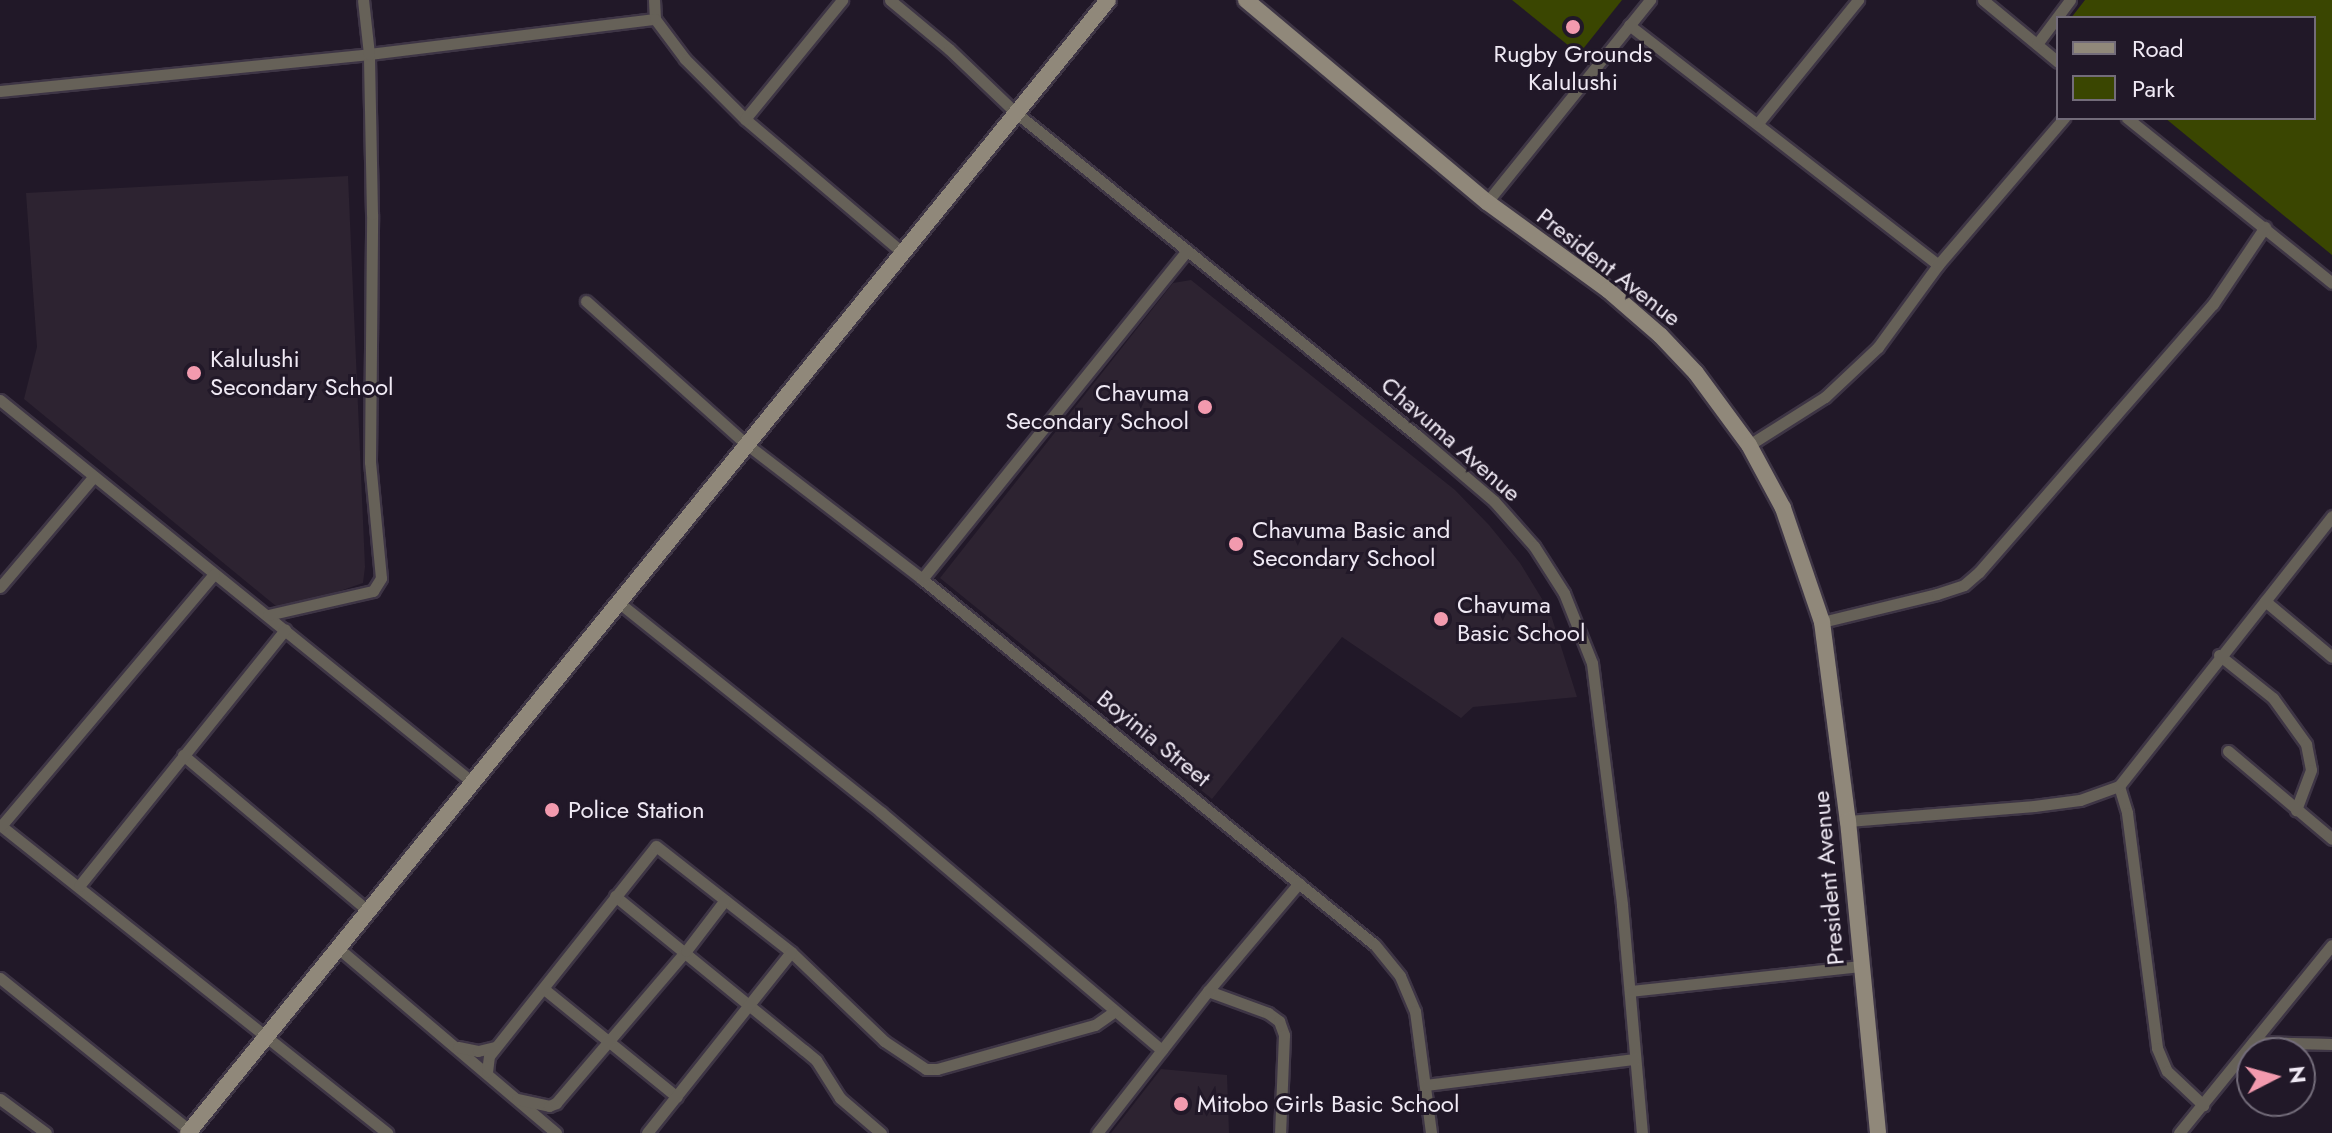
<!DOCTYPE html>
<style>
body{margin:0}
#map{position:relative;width:2332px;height:1133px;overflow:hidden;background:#211828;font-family:Jost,sans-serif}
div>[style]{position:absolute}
.education>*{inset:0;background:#2d2331}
.green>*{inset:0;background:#3a4601}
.roads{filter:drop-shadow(2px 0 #3e3545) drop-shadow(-2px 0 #3e3545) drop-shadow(0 2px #3e3545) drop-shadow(0 -2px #3e3545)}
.street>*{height:11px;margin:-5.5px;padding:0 5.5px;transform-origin:5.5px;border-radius:5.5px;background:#666158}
.secondary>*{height:16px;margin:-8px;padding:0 8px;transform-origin:8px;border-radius:8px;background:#90887a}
.dots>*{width:22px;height:22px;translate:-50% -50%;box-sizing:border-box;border:4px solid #211828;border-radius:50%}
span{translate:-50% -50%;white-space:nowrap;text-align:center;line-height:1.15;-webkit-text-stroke:6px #211828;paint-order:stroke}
.poi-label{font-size:24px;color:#efe9f4}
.left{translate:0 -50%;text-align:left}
.right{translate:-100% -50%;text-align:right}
.street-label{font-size:24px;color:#efe9f4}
.legend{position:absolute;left:2056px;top:16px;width:260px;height:104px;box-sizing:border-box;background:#211828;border:2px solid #736c7a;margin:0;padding:10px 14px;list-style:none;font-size:24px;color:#efe9f4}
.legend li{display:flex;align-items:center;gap:16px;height:40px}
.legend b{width:40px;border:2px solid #736c7a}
.north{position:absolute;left:2236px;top:1037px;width:80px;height:80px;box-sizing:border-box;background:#211828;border:2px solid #736c7a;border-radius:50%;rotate:84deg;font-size:22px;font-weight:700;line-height:32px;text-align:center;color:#efe9f4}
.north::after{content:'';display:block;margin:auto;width:28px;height:36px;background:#f29aae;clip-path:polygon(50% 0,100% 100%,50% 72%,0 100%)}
</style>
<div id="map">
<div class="education">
<div style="clip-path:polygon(348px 176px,365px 567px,363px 583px,282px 611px,24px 399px,37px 347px,26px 193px)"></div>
<div style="clip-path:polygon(1191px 280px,1455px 490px,1489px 525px,1520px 563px,1550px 612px,1577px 697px,1473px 707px,1461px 718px,1342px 637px,1212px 799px,940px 578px,1173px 283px)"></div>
<div style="clip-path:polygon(1161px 1069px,1227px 1075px,1229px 1133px,1111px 1133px)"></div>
</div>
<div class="green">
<div style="clip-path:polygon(1512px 0,1622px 0,1579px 54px)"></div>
<div style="clip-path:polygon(2085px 0,2332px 0,2332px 255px,2165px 118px,2314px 118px,2314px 18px,2071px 18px)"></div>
</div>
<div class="roads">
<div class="street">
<div style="left:654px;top:0;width:19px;rotate:87deg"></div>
<div style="left:890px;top:0;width:77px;rotate:39.7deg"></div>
<div style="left:949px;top:49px;width:91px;rotate:43.7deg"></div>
<div style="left:1015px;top:112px;width:518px;rotate:38.82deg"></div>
<div style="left:1419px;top:437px;width:99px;rotate:40.5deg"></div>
<div style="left:1494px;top:501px;width:60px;rotate:48.4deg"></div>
<div style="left:1534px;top:546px;width:56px;rotate:57.4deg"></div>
<div style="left:1564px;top:593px;width:75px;rotate:68.2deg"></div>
<div style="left:1592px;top:663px;width:244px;rotate:82.9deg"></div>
<div style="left:1622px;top:905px;width:229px;rotate:85deg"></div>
<div style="left:1983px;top:0;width:97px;rotate:39.6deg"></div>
<div style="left:1629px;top:25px;width:391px;rotate:37.8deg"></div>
<div style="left:2037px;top:44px;width:55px;rotate:-53.1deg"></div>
<div style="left:0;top:91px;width:371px;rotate:-5.7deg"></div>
<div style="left:369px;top:54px;width:288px;rotate:-7deg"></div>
<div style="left:655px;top:19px;width:50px;rotate:53.1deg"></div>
<div style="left:685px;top:59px;width:85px;rotate:45deg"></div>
<div style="left:745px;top:119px;width:206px;rotate:40.3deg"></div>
<div style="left:2127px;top:118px;width:263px;rotate:38.8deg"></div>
<div style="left:745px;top:119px;width:154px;rotate:-50.8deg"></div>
<div style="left:1758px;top:123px;width:159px;rotate:-50.9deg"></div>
<div style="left:1487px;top:202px;width:260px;rotate:-51.1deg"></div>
<div style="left:586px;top:301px;width:213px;rotate:41.8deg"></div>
<div style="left:745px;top:443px;width:223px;rotate:37.5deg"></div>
<div style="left:922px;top:579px;width:582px;rotate:38.94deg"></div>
<div style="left:1375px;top:945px;width:40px;rotate:51deg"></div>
<div style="left:1400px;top:976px;width:38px;rotate:67deg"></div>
<div style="left:1415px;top:1011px;width:123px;rotate:82.5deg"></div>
<div style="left:0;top:400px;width:607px;rotate:38.98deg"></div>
<div style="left:1749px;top:445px;width:90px;rotate:-32.3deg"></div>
<div style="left:1825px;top:397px;width:73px;rotate:-43.3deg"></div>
<div style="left:1878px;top:347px;width:102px;rotate:-53.8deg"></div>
<div style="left:1938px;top:265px;width:194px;rotate:-49.4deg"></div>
<div style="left:922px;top:579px;width:422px;rotate:-51.1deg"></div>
<div style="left:0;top:587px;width:145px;rotate:-49.7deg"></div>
<div style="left:2265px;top:601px;width:87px;rotate:39.9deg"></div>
<div style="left:618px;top:602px;width:337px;rotate:38.6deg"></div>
<div style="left:881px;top:812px;width:368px;rotate:40.3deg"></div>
<div style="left:268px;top:615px;width:108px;rotate:-12.9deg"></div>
<div style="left:373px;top:591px;width:15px;rotate:-58deg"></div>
<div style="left:381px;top:578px;width:117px;rotate:-95.4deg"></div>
<div style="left:370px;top:462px;width:248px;rotate:-89.5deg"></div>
<div style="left:372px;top:214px;width:160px;rotate:-91.1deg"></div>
<div style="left:369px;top:54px;width:54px;rotate:-96.3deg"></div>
<div style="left:1822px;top:622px;width:118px;rotate:-13.7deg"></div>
<div style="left:1937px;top:594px;width:28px;rotate:-18deg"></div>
<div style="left:1964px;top:585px;width:20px;rotate:-41deg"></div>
<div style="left:1979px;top:572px;width:356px;rotate:-48.9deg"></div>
<div style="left:2213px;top:304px;width:93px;rotate:-56deg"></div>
<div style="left:2219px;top:655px;width:69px;rotate:38.5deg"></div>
<div style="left:2273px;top:698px;width:57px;rotate:54.3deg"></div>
<div style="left:2306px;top:744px;width:26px;rotate:79deg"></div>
<div style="left:2311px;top:770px;width:43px;rotate:110.6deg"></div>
<div style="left:2228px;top:751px;width:136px;rotate:40.2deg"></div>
<div style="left:183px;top:755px;width:242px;rotate:40.1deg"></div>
<div style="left:2119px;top:786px;width:28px;rotate:73deg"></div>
<div style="left:2127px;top:813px;width:237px;rotate:82.7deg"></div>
<div style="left:2157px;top:1048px;width:25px;rotate:67deg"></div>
<div style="left:2167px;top:1071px;width:50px;rotate:43.4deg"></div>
<div style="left:1848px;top:821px;width:187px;rotate:-4.6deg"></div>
<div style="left:2034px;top:806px;width:46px;rotate:-7.4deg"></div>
<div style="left:2080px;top:800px;width:41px;rotate:-19.7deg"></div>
<div style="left:2119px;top:786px;width:344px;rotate:-51.7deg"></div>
<div style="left:0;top:825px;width:495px;rotate:38.5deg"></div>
<div style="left:1px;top:826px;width:330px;rotate:-49.8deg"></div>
<div style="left:79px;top:886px;width:329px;rotate:-51.2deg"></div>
<div style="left:615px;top:896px;width:244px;rotate:39.2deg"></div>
<div style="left:804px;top:1050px;width:16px;rotate:40deg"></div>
<div style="left:816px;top:1060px;width:45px;rotate:57.7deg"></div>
<div style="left:840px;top:1098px;width:54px;rotate:40.5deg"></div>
<div style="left:338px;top:948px;width:286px;rotate:40.3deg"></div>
<div style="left:0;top:978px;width:244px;rotate:38.8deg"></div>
<div style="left:544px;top:989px;width:171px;rotate:39.1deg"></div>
<div style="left:1208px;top:991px;width:64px;rotate:20.1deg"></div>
<div style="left:1268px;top:1013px;width:14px;rotate:36deg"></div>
<div style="left:1279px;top:1021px;width:15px;rotate:70deg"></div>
<div style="left:1284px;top:1035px;width:98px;rotate:92.3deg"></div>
<div style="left:1630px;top:991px;width:231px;rotate:-6.2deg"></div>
<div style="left:2253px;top:1042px;width:79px;rotate:1.5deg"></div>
<div style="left:458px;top:1047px;width:20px;rotate:11deg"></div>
<div style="left:478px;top:1051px;width:17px;rotate:-13deg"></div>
<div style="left:487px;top:1072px;width:16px;rotate:-83deg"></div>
<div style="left:489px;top:1056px;width:268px;rotate:-51.5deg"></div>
<div style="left:656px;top:846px;width:172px;rotate:38.1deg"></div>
<div style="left:791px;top:952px;width:129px;rotate:43.7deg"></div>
<div style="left:884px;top:1041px;width:50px;rotate:33.7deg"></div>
<div style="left:926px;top:1069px;width:11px"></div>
<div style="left:937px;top:1069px;width:164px;rotate:-15.6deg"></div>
<div style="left:1095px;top:1025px;width:24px;rotate:-35deg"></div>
<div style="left:1425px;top:1085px;width:210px;rotate:-7.1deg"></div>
<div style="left:0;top:1099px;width:57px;rotate:36.5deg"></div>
<div style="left:517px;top:1099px;width:33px;rotate:12deg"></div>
<div style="left:549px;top:1106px;width:8px;rotate:-23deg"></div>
<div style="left:556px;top:1103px;width:200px;rotate:-49.5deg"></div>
<div style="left:686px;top:951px;width:64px;rotate:-52.6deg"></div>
<div style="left:647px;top:1133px;width:231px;rotate:-51.5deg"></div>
<div style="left:1097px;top:1133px;width:180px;rotate:-52deg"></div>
<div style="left:1208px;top:991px;width:141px;rotate:-49.9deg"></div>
<div style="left:2179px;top:1133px;width:242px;rotate:-50.9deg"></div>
</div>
<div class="secondary">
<div style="left:1246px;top:0;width:314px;rotate:40deg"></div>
<div style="left:1487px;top:202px;width:150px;rotate:36deg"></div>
<div style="left:1608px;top:290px;width:69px;rotate:40.9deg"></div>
<div style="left:1660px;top:335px;width:52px;rotate:46.5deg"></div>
<div style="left:1696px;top:373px;width:89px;rotate:53.6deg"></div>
<div style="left:1749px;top:445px;width:72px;rotate:61.6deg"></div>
<div style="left:1783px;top:508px;width:120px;rotate:71.1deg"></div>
<div style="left:1822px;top:622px;width:201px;rotate:82.6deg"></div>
<div style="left:1848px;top:821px;width:313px;rotate:84.5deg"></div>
<div style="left:188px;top:1133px;width:1459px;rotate:-50.92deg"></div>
</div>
</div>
<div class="dots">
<div style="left:1573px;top:27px;background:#f29aae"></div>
<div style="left:194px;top:373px;background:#f29aae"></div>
<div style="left:1205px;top:407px;background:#f29aae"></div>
<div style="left:1236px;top:544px;background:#f29aae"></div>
<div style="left:1441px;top:619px;background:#f29aae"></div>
<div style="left:552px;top:810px;background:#f29aae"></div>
<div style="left:1181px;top:1104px;background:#f29aae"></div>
</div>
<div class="poi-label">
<span style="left:1573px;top:68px">Rugby Grounds<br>Kalulushi</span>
<span class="left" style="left:210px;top:373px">Kalulushi<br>Secondary School</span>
<span class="right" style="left:1189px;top:407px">Chavuma<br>Secondary School</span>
<span class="left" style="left:1252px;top:544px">Chavuma Basic and<br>Secondary School</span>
<span class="left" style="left:1457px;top:619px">Chavuma<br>Basic School</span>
<span class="left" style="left:568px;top:810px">Police Station</span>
<span class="left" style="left:1197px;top:1104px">Mitobo Girls Basic School</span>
</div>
<div class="street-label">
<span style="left:1609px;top:267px;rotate:38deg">President Avenue</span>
<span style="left:1451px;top:439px;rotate:41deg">Chavuma Avenue</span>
<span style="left:1154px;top:738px;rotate:39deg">Boyinia Street</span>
<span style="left:1828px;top:878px;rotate:-95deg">President Avenue</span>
</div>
<ul class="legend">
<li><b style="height:10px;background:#90887a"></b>Road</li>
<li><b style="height:22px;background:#3a4601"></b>Park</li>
</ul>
<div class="north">N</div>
</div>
